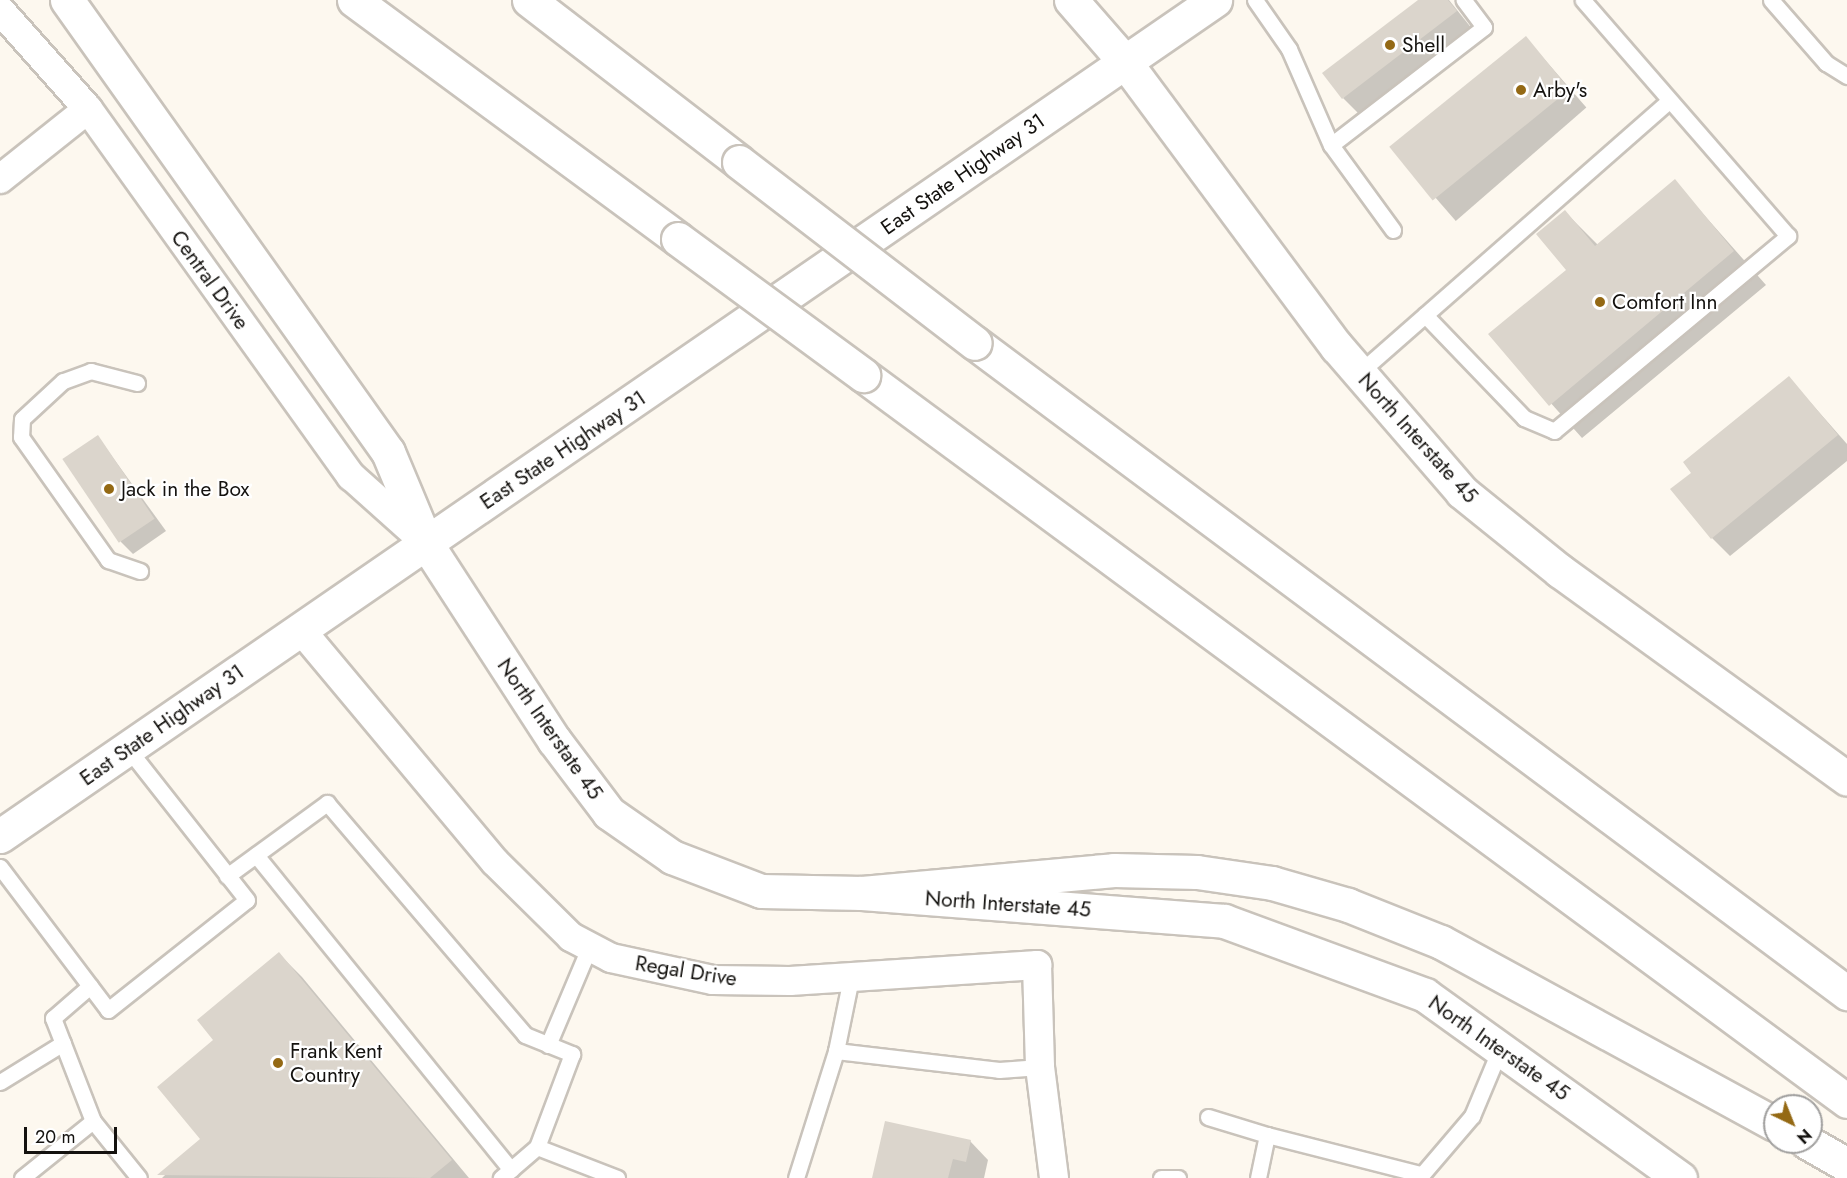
<!DOCTYPE html>
<style>
body{margin:0}
#map{position:relative;width:1847px;height:1178px;overflow:hidden;background:#fdf8ef;font-family:Jost,sans-serif}
div>[style]{position:absolute}
.shadow>*{inset:0;background:#0003;transform-origin:0 0}
.building>*{inset:0;background:#dbd5cc;transform-origin:0 0}
.roads{filter:drop-shadow(2px 0 #c9c3bb) drop-shadow(-2px 0 #c9c3bb) drop-shadow(0 2px #c9c3bb) drop-shadow(0 -2px #c9c3bb)}
.service>*{height:15px;margin:-7.5px;padding:0 7.5px;transform-origin:7.5px;border-radius:7.5px;background:#fff}
.minor>*{height:28px;margin:-14px;padding:0 14px;transform-origin:14px;border-radius:14px;background:#fff}
.secondary>*{height:33px;margin:-16.5px;padding:0 16.5px;transform-origin:16.5px;border-radius:16.5px;background:#fff}
.primary>*{height:33px;margin:-16.5px;padding:0 16.5px;transform-origin:16.5px;border-radius:16.5px;background:#fff}
.motorway>*{height:33px;margin:-16.5px;padding:0 16.5px;transform-origin:16.5px;border-radius:16.5px;background:#fff}
.bridges{filter:drop-shadow(2px 0 #c9c3bb) drop-shadow(-2px 0 #c9c3bb) drop-shadow(0 2px #c9c3bb) drop-shadow(0 -2px #c9c3bb)}
.motorway-bridge>*{height:33px;margin:-16.5px;padding:0 16.5px;transform-origin:16.5px;border-radius:16.5px;background:#fff}
.dots>*{width:16px;height:16px;translate:-50% -50%;box-sizing:border-box;border:3px solid #fff;border-radius:50%}
span{translate:-50% -50%;white-space:nowrap;text-align:center;line-height:1.15;-webkit-text-stroke:4.5px #fff;paint-order:stroke}
.poi-label{font-size:21px;color:#14120f}
.left{translate:0 -50%;text-align:left}
.street-label{font-size:21px;color:#14120f}
.north{position:absolute;left:1763px;top:1094px;width:60px;height:60px;box-sizing:border-box;background:#fff;border:2px solid #a1a09f;border-radius:50%;rotate:137deg;font-size:16px;font-weight:700;line-height:24px;text-align:center;color:#14120f}
.north::after{content:'';display:block;margin:auto;width:21px;height:27px;background:#946914;clip-path:polygon(50% 0,100% 100%,50% 72%,0 100%)}
.scale{position:absolute;left:24px;top:1127px;width:93px;height:27px;box-sizing:border-box;border:3px solid #14120f;border-top:0;padding-left:8px;font-size:18px;line-height:21px;white-space:nowrap;color:#14120f;-webkit-text-stroke:4px #fff;paint-order:stroke}
</style>
<div id="map">
<div class="shadow">
<div style="clip-path:polygon(1421px 0,1449px 0,1473px 30px,1361px 116px,1343px 98px)"></div>
<div style="left:1526px;top:38px;width:92px;height:173px;rotate:49deg"></div>
<div style="clip-path:polygon(1674px 181px,1766px 285px,1582px 438px,1490px 335px,1568px 270px,1565px 212px,1598px 245px)"></div>
<div style="clip-path:polygon(1789px 378px,1847px 444px,1847px 461px,1730px 556px,1712px 538px,1693px 473px)"></div>
<div style="clip-path:polygon(98px 437px,166px 531px,133px 554px,121px 542px)"></div>
<div style="clip-path:polygon(279px 954px,302px 977px,469px 1178px,162px 1178px,202px 1139px,215px 1040px)"></div>
<div style="clip-path:polygon(970px 1141px,988px 1160px,984px 1178px,874px 1178px)"></div>
</div>
<div class="building">
<div style="clip-path:polygon(1418px 0,1448px 0,1457px 11px,1342px 99px,1322px 73px)"></div>
<div style="left:1526px;top:36px;width:69px;height:176px;rotate:51deg"></div>
<div style="clip-path:polygon(1675px 179px,1734px 251px,1549px 406px,1488px 334px,1566px 270px,1536px 234px,1565px 210px,1595px 246px)"></div>
<div style="clip-path:polygon(1789px 376px,1838px 435px,1711px 539px,1670px 489px,1691px 473px,1683px 462px)"></div>
<div style="left:98px;top:435px;width:101px;height:43px;rotate:56deg"></div>
<div style="clip-path:polygon(279px 952px,452px 1160px,430px 1178px,157px 1175px,200px 1139px,157px 1087px,213px 1040px,197px 1020px)"></div>
<div style="clip-path:polygon(885px 1121px,971px 1140px,966px 1162px,953px 1159px,948px 1178px,872px 1178px)"></div>
</div>
<div class="roads">
<div class="service">
<div style="left:1255px;top:0;width:60px;rotate:55.2deg"></div>
<div style="left:1289px;top:49px;width:105px;rotate:66.4deg"></div>
<div style="left:1771px;top:0;width:84px;rotate:48.9deg"></div>
<div style="left:1826px;top:63px;width:25px;rotate:32deg"></div>
<div style="left:1393px;top:230px;width:105px;rotate:-126.1deg"></div>
<div style="left:1331px;top:145px;width:193px;rotate:-37.6deg"></div>
<div style="left:1484px;top:27px;width:34px;rotate:-127deg"></div>
<div style="left:1425px;top:315px;width:143px;rotate:46.1deg"></div>
<div style="left:1524px;top:418px;width:33px;rotate:23deg"></div>
<div style="left:1554px;top:431px;width:305px;rotate:-39.8deg"></div>
<div style="left:1788px;top:236px;width:313px;rotate:-131deg"></div>
<div style="left:1359px;top:373px;width:411px;rotate:-41.3deg"></div>
<div style="left:137px;top:383px;width:48px;rotate:-165.4deg"></div>
<div style="left:91px;top:371px;width:30px;rotate:160deg"></div>
<div style="left:63px;top:381px;width:56px;rotate:137.2deg"></div>
<div style="left:22px;top:419px;width:18px;rotate:93deg"></div>
<div style="left:21px;top:437px;width:151px;rotate:54.7deg"></div>
<div style="left:108px;top:560px;width:34px;rotate:19deg"></div>
<div style="left:256px;top:855px;width:405px;rotate:51deg"></div>
<div style="left:0;top:867px;width:179px;rotate:52.9deg"></div>
<div style="left:108px;top:1010px;width:177px;rotate:-38.4deg"></div>
<div style="left:247px;top:900px;width:192px;rotate:-128.2deg"></div>
<div style="left:227px;top:876px;width:124px;rotate:-36.1deg"></div>
<div style="left:327px;top:803px;width:305px;rotate:49.5deg"></div>
<div style="left:525px;top:1035px;width:51px;rotate:22deg"></div>
<div style="left:572px;top:1054px;width:99px;rotate:110.6deg"></div>
<div style="left:537px;top:1147px;width:48px;rotate:139.3deg"></div>
<div style="left:90px;top:986px;width:49px;rotate:139.1deg"></div>
<div style="left:53px;top:1018px;width:110px;rotate:68.8deg"></div>
<div style="left:93px;top:1121px;width:73px;rotate:51.1deg"></div>
<div style="left:548px;top:1045px;width:105px;rotate:-67.1deg"></div>
<div style="left:836px;top:1051px;width:164px;rotate:6.6deg"></div>
<div style="left:999px;top:1070px;width:41px;rotate:-4.2deg"></div>
<div style="left:0;top:1082px;width:74px;rotate:-31.8deg"></div>
<div style="left:1208px;top:1117px;width:62px;rotate:17deg"></div>
<div style="left:537px;top:1147px;width:86px;rotate:21.2deg"></div>
<div style="left:22px;top:1178px;width:91px;rotate:-38.8deg"></div>
<div style="left:796px;top:1178px;width:133px;rotate:-72.5deg"></div>
<div style="left:836px;top:1051px;width:75px;rotate:-78.4deg"></div>
<div style="left:1161px;top:1178px;width:17px"></div>
<div style="left:1258px;top:1178px;width:44px;rotate:-78.2deg"></div>
<div style="left:1267px;top:1135px;width:158px;rotate:14.3deg"></div>
<div style="left:1419px;top:1178px;width:82px;rotate:-49.5deg"></div>
<div style="left:1472px;top:1116px;width:73px;rotate:-67.3deg"></div>
</div>
<div class="minor">
<div style="left:0;top:10px;width:132px;rotate:48.4deg"></div>
<div style="left:88px;top:109px;width:452px;rotate:54.4deg"></div>
<div style="left:351px;top:476px;width:101px;rotate:41.8deg"></div>
<div style="left:0;top:179px;width:112px;rotate:-38.5deg"></div>
<div style="left:301px;top:630px;width:302px;rotate:50.1deg"></div>
<div style="left:495px;top:862px;width:107px;rotate:44.6deg"></div>
<div style="left:571px;top:937px;width:45px;rotate:27.7deg"></div>
<div style="left:611px;top:958px;width:104px;rotate:12.2deg"></div>
<div style="left:713px;top:980px;width:77px;rotate:0.7deg"></div>
<div style="left:790px;top:981px;width:248px;rotate:-3.7deg"></div>
<div style="left:1037px;top:965px;width:102px;rotate:88.3deg"></div>
<div style="left:1040px;top:1067px;width:112px;rotate:82.8deg"></div>
</div>
<div class="secondary">
<div style="left:1125px;top:62px;width:355px;rotate:53.4deg"></div>
<div style="left:1337px;top:347px;width:191px;rotate:49.2deg"></div>
<div style="left:1462px;top:492px;width:126px;rotate:38.9deg"></div>
<div style="left:1560px;top:571px;width:354px;rotate:35.9deg"></div>
<div style="left:426px;top:543px;width:235px;rotate:57deg"></div>
<div style="left:554px;top:740px;width:91px;rotate:53deg"></div>
<div style="left:609px;top:813px;width:77px;rotate:34.9deg"></div>
<div style="left:672px;top:857px;width:95px;rotate:20.9deg"></div>
<div style="left:761px;top:891px;width:101px;rotate:1.1deg"></div>
<div style="left:862px;top:893px;width:363px;rotate:4.4deg"></div>
<div style="left:1224px;top:921px;width:214px;rotate:20.2deg"></div>
<div style="left:1425px;top:995px;width:314px;rotate:35.7deg"></div>
</div>
<div class="primary">
<div style="left:0;top:836px;width:1475px;rotate:-34.53deg"></div>
</div>
<div class="motorway">
<div style="left:67px;top:0;width:554px;rotate:54.62deg"></div>
<div style="left:388px;top:452px;width:99px;rotate:67.3deg"></div>
<div style="left:354px;top:0;width:403px;rotate:36.4deg"></div>
<div style="left:529px;top:0;width:265px;rotate:37.6deg"></div>
<div style="left:1071px;top:0;width:82px;rotate:48.9deg"></div>
<div style="left:975px;top:343px;width:1088px;rotate:36.7deg"></div>
<div style="left:863px;top:375px;width:1223px;rotate:36.42deg"></div>
<div style="left:862px;top:893px;width:253px;rotate:-5.2deg"></div>
<div style="left:1114px;top:870px;width:83px;rotate:1.4deg"></div>
<div style="left:1197px;top:872px;width:76px;rotate:8.3deg"></div>
<div style="left:1272px;top:883px;width:79px;rotate:16.1deg"></div>
<div style="left:1348px;top:905px;width:100px;rotate:21.7deg"></div>
<div style="left:1441px;top:942px;width:380px;rotate:28.6deg"></div>
<div style="left:1807px;top:1142px;width:46px;rotate:29.9deg"></div>
</div>
</div>
<div class="bridges">
<div class="motorway-bridge">
<div style="left:739px;top:162px;width:297px;rotate:37.5deg"></div>
<div style="left:678px;top:239px;width:230px;rotate:36.3deg"></div>
</div>
</div>
<div class="dots">
<div style="left:1390px;top:45px;background:#946914"></div>
<div style="left:1521px;top:90px;background:#946914"></div>
<div style="left:1600px;top:302px;background:#946914"></div>
<div style="left:109px;top:489px;background:#946914"></div>
<div style="left:278px;top:1063px;background:#946914"></div>
</div>
<div class="poi-label">
<span class="left" style="left:1402px;top:45px">Shell</span>
<span class="left" style="left:1533px;top:90px">Arby's</span>
<span class="left" style="left:1612px;top:302px">Comfort Inn</span>
<span class="left" style="left:121px;top:489px">Jack in the Box</span>
<span class="left" style="left:290px;top:1063px">Frank Kent<br>Country</span>
</div>
<div class="street-label">
<span style="left:963px;top:174px;rotate:-35deg">East State Highway 31</span>
<span style="left:210px;top:280px;rotate:54deg">Central Drive</span>
<span style="left:1418px;top:438px;rotate:48deg">North Interstate 45</span>
<span style="left:563px;top:450px;rotate:-34deg">East State Highway 31</span>
<span style="left:162px;top:725px;rotate:-35deg">East State Highway 31</span>
<span style="left:550px;top:729px;rotate:55deg">North Interstate 45</span>
<span style="left:1008px;top:904px;rotate:4deg">North Interstate 45</span>
<span style="left:686px;top:971px;rotate:9deg">Regal Drive</span>
<span style="left:1499px;top:1048px;rotate:35deg">North Interstate 45</span>
</div>
<div class="north">N</div>
<div class="scale">20 m</div>
</div>
